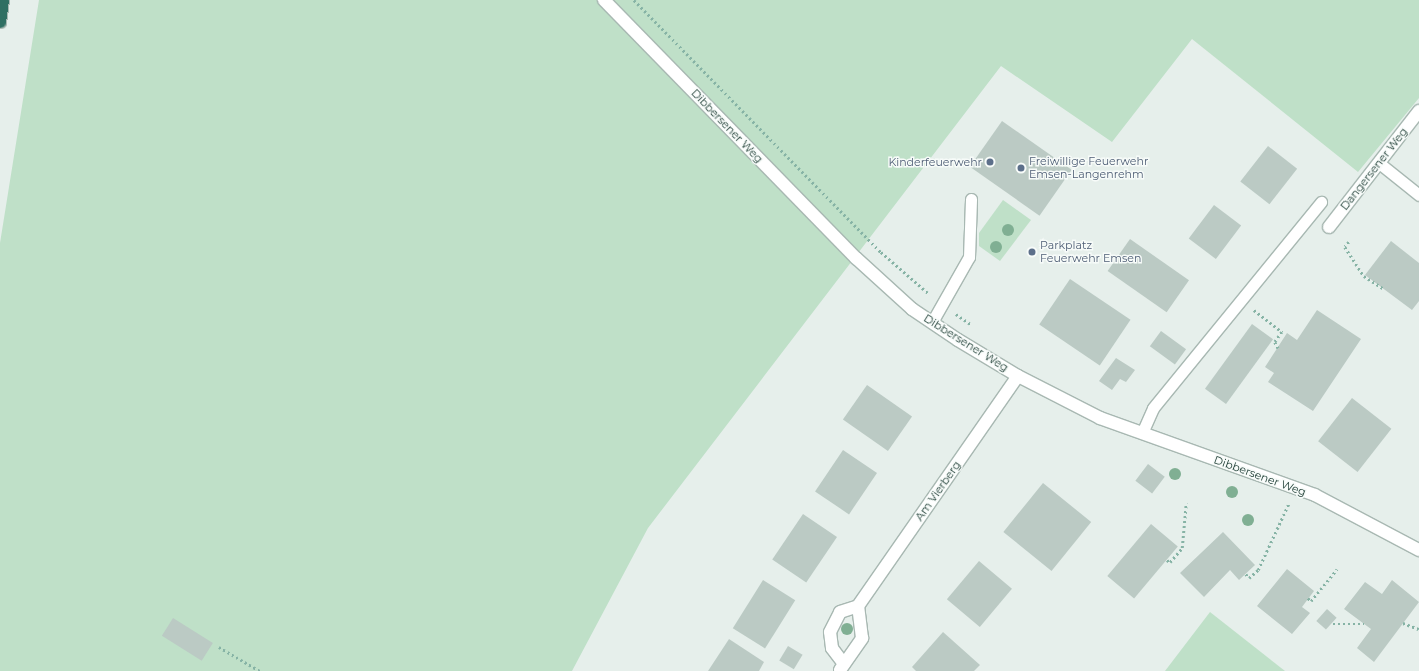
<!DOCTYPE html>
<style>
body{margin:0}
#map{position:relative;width:1419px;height:671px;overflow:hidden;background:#e6efeb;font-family:Montserrat,sans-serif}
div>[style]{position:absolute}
.green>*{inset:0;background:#bfe0c8}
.building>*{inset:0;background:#bbcac4;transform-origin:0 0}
.path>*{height:2.5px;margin-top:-1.25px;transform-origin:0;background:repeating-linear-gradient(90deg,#86b3a5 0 2px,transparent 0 5px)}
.roads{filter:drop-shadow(1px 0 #a8b8b2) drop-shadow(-1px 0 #a8b8b2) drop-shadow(0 1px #a8b8b2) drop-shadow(0 -1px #a8b8b2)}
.service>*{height:11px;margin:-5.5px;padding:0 5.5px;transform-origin:5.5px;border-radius:5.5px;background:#fff}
.minor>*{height:12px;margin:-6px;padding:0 6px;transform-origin:6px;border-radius:6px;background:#fff}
.tertiary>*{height:12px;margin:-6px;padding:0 6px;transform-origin:6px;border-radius:6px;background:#fff}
.motorway>*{height:12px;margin:-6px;padding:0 6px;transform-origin:6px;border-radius:6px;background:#2f6f62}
.trees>*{width:12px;height:12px;margin:-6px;border-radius:50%;background:#80af93}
.dots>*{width:11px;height:11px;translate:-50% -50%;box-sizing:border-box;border:2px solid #f7fbf9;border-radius:50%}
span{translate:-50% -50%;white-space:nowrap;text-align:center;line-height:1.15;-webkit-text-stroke:3px #f7fbf9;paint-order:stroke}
.street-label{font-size:11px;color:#24423a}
.service-label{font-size:11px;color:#4e5e75}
.right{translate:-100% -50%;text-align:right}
.left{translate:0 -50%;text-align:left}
</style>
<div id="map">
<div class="green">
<div style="clip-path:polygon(39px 0,1419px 0,1419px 98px,1358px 172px,1192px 39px,1112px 142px,1001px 66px,648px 528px,572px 671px,0 671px,0 243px)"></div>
<div style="clip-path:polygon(1003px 200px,1031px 220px,1000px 261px,979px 246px,979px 233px)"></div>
<div style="clip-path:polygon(1210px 612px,1285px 671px,1165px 671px)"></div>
</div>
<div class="building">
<div style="left:1002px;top:121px;width:85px;height:56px;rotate:35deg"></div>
<div style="left:1268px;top:146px;width:37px;height:45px;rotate:38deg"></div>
<div style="left:1214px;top:205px;width:34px;height:42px;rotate:37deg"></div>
<div style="left:1130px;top:239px;width:72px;height:39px;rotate:35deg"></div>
<div style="clip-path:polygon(1391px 241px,1419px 263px,1419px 301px,1412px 310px,1365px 275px)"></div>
<div style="left:1070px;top:279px;width:73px;height:55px;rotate:34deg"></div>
<div style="clip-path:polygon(1317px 310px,1361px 339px,1313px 411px,1268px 382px,1274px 373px,1265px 367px,1287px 333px,1297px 340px)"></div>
<div style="left:1252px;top:324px;width:26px;height:80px;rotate:36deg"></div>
<div style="left:1161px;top:331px;width:31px;height:19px;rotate:36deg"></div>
<div style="clip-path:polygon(1116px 358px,1135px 370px,1126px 382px,1120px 379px,1112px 390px,1099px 381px)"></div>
<div style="left:867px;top:385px;width:55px;height:42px;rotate:35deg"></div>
<div style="left:1352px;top:398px;width:50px;height:55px;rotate:38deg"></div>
<div style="left:843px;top:450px;width:41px;height:50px;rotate:34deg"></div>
<div style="left:1148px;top:464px;width:21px;height:21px;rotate:37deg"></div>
<div style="left:1043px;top:483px;width:62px;height:63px;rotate:39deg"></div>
<div style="left:803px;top:514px;width:41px;height:55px;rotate:34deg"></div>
<div style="left:1151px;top:524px;width:35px;height:68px;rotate:40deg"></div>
<div style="clip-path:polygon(1223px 532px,1255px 565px,1239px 580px,1230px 570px,1204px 597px,1180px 573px)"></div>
<div style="left:979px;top:561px;width:43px;height:50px;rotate:40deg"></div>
<div style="clip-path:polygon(1287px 569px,1314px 591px,1302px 607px,1310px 613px,1292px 634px,1257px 606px)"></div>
<div style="left:763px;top:580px;width:38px;height:57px;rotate:32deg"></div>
<div style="clip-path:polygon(1392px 580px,1419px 602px,1374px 662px,1357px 648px,1371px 629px,1344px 609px,1365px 582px,1382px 594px)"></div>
<div style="left:1327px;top:609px;width:13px;height:16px;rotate:42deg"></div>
<div style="left:173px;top:618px;width:47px;height:21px;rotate:32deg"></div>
<div style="clip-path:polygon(943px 632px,980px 665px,974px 671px,916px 671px,912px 667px)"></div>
<div style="clip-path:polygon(729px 639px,764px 662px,759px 671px,708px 671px)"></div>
<div style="left:788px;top:646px;width:17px;height:17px;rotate:31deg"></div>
</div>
<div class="path">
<div style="left:634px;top:0;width:353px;rotate:45.6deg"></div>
<div style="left:881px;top:252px;width:62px;rotate:41.1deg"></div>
<div style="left:1349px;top:242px;width:6px;rotate:129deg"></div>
<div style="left:1345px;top:247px;width:35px;rotate:57deg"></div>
<div style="left:1364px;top:276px;width:24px;rotate:33deg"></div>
<div style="left:1254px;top:310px;width:36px;rotate:38deg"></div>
<div style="left:1282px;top:332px;width:12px;rotate:125deg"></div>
<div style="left:1275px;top:342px;width:7px;rotate:63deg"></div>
<div style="left:956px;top:314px;width:19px;rotate:35deg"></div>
<div style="left:1167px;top:560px;width:4px;rotate:34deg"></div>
<div style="left:1170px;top:562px;width:18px;rotate:-49deg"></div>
<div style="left:1182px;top:548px;width:45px;rotate:-84.9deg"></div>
<div style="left:1246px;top:574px;width:5px;rotate:53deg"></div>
<div style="left:1249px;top:578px;width:12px;rotate:-42deg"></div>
<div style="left:1258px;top:570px;width:74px;rotate:-65.2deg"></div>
<div style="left:1308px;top:598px;width:4px;rotate:45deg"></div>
<div style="left:1311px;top:601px;width:41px;rotate:-50.9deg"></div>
<div style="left:1403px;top:623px;width:17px;rotate:21deg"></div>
<div style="left:1333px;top:624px;width:31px"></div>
<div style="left:219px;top:647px;width:48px;rotate:30.3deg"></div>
</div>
<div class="roads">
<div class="service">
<div style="left:1379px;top:163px;width:51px;rotate:38.7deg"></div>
<div style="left:932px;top:322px;width:75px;rotate:-60.4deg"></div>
<div style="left:969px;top:257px;width:58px;rotate:-88deg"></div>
<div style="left:1142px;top:433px;width:27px;rotate:-66deg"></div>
<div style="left:1153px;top:408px;width:266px;rotate:-50.8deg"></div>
</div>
<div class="minor">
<div style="left:1329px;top:227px;width:147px;rotate:-52.2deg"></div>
<div style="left:844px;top:664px;width:20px;rotate:-127deg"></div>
<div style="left:832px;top:648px;width:16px;rotate:-97deg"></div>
<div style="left:830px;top:632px;width:22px;rotate:-63deg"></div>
<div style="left:840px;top:612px;width:19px;rotate:-18deg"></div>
<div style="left:858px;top:606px;width:280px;rotate:-55.2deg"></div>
<div style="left:840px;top:670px;width:39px;rotate:-55deg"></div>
<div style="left:862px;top:638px;width:32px;rotate:-97deg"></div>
</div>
<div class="tertiary">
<div style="left:604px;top:0;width:361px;rotate:45.7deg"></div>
<div style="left:856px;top:258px;width:76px;rotate:42.3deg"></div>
<div style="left:912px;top:309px;width:55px;rotate:34deg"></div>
<div style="left:958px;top:340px;width:70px;rotate:31deg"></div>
<div style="left:1018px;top:376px;width:92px;rotate:27.1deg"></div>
<div style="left:1100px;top:418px;width:228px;rotate:19.7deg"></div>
<div style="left:1315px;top:495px;width:118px;rotate:27.9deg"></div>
</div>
<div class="motorway">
<div style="left:0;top:22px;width:22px;rotate:-82deg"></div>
</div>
</div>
<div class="trees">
<div style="left:1008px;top:230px"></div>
<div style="left:996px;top:247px"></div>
<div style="left:1175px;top:474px"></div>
<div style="left:1232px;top:492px"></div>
<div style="left:1248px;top:520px"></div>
<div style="left:847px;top:629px"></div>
</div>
<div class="dots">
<div style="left:990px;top:162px;background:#5c6f8a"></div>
<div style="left:1021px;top:168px;background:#5c6f8a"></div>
<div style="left:1032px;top:252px;background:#5c6f8a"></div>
</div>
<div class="street-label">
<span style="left:727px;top:126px;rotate:46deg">Dibbersener Weg</span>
<span style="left:1374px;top:169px;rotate:-52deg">Dangersener Weg</span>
<span style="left:966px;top:343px;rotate:32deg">Dibbersener Weg</span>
<span style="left:1260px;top:476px;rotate:20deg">Dibbersener Weg</span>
<span style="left:938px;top:491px;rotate:-55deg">Am Vierberg</span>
</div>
<div class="service-label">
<span class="right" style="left:982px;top:162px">Kinderfeuerwehr</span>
<span class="left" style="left:1029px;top:168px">Freiwillige Feuerwehr<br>Emsen-Langenrehm</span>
<span class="left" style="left:1040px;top:252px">Parkplatz<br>Feuerwehr Emsen</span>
</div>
</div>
